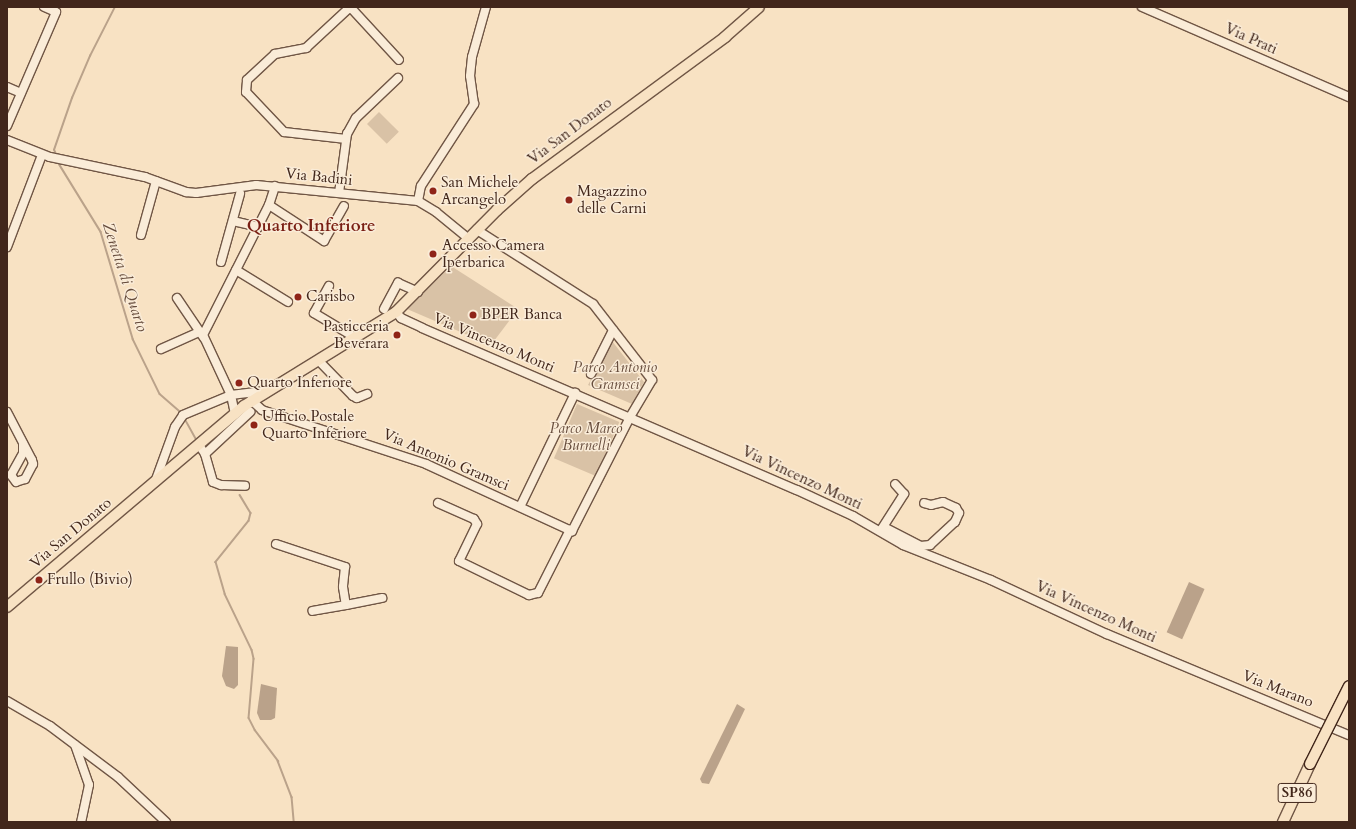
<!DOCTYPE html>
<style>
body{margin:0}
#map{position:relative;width:1356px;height:829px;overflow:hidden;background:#f8e2c3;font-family:Cardo,serif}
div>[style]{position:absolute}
.green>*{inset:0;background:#d9c2a6;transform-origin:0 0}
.water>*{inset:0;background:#baa28a;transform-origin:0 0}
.stream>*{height:1.5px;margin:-0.75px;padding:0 0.75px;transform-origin:0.75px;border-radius:0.75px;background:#baa28a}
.roads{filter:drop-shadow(1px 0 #705645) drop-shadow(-1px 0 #705645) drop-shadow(0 1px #705645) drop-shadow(0 -1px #705645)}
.minor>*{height:8px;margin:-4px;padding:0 4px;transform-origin:4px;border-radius:4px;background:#faecd8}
.major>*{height:10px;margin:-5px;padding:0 5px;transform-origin:5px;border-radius:5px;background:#f8e2c3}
.bridges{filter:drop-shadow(1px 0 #42271b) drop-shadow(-1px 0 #42271b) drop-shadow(0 1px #42271b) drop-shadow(0 -1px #42271b)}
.major-bridge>*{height:10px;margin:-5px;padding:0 5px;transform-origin:5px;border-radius:5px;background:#f8e2c3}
.dots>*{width:11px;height:11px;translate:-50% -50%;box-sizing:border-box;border:2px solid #faecd8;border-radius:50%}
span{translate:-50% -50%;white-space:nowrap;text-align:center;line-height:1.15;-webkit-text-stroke:3px #faecd8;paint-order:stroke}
.shield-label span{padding:1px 3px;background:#faecd8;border:1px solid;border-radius:3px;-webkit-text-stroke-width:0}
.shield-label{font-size:14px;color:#42271b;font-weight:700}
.street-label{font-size:15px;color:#42271b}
.poi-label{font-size:15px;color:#42271b}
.left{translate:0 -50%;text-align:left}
.right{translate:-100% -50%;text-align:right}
.park-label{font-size:15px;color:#684e3e;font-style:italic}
.water-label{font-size:16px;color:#664c3c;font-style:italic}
.quarter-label{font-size:17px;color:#7a1f14;font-weight:700}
.frame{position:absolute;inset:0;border:8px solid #42271b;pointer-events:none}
</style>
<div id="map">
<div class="green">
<div style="left:379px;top:112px;width:28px;height:17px;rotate:45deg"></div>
<div style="clip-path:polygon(451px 266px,518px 309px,491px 345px,407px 309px)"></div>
<div style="clip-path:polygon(612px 341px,644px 382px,632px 404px,588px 385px)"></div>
<div style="left:577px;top:404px;width:46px;height:59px;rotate:23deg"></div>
</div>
<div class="water">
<div style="left:1189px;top:582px;width:17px;height:55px;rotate:24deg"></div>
<div style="clip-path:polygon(226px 646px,238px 647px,238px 685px,234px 689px,226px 686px,222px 676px)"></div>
<div style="clip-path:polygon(261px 684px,277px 688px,275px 718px,271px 720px,260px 720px,257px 713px)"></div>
<div style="clip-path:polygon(737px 704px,745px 709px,709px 784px,702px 783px,700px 779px)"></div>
</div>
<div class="stream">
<div style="left:56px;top:154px;width:4px;rotate:-117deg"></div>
<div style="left:54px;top:150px;width:55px;rotate:-70.9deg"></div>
<div style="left:72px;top:98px;width:46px;rotate:-66.8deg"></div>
<div style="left:90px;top:56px;width:55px;rotate:-63deg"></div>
<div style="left:58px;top:162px;width:82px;rotate:58.4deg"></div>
<div style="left:101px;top:232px;width:112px;rotate:73.3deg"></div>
<div style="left:133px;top:339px;width:61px;rotate:63.9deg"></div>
<div style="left:160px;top:394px;width:28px;rotate:41deg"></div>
<div style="left:184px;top:417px;width:25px;rotate:61deg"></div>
<div style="left:240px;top:495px;width:21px;rotate:59deg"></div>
<div style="left:251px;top:513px;width:8px;rotate:104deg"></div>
<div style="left:249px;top:521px;width:53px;rotate:128.8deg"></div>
<div style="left:216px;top:562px;width:33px;rotate:74deg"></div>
<div style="left:225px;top:594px;width:62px;rotate:64.3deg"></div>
<div style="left:252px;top:650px;width:9px;rotate:77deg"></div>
<div style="left:254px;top:659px;width:59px;rotate:94.8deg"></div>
<div style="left:249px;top:718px;width:13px;rotate:63deg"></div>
<div style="left:255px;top:730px;width:39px;rotate:53deg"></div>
<div style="left:278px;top:761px;width:39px;rotate:69deg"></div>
<div style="left:292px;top:797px;width:25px;rotate:85deg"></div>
</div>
<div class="roads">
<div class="minor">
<div style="left:1142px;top:7px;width:226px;rotate:23.5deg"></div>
<div style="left:7px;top:87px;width:15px;rotate:23deg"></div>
<div style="left:7px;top:126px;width:124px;rotate:-66.7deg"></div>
<div style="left:56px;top:12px;width:13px;rotate:-157deg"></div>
<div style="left:346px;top:139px;width:62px;rotate:-173.6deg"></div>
<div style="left:284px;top:132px;width:55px;rotate:-133.5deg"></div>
<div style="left:246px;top:92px;width:12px;rotate:-85deg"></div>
<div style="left:247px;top:80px;width:38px;rotate:-43deg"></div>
<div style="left:275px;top:54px;width:32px;rotate:-11deg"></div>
<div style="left:306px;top:48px;width:57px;rotate:-42.9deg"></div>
<div style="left:348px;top:9px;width:4px"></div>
<div style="left:352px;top:9px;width:69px;rotate:47.3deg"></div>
<div style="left:7px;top:140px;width:46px;rotate:21.6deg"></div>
<div style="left:50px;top:157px;width:97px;rotate:11.9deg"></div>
<div style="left:145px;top:177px;width:44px;rotate:20.1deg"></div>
<div style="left:186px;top:192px;width:10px;rotate:6deg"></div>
<div style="left:196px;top:193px;width:61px;rotate:-7.6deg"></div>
<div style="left:256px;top:185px;width:163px;rotate:5.6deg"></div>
<div style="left:418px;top:201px;width:21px;rotate:31deg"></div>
<div style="left:436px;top:212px;width:43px;rotate:39.3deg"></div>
<div style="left:339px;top:193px;width:60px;rotate:-82.3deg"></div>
<div style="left:347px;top:134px;width:18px;rotate:-61deg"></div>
<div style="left:356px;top:118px;width:58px;rotate:-43.6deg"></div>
<div style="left:418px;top:201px;width:15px;rotate:-79deg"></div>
<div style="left:421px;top:186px;width:98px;rotate:-57.1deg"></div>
<div style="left:474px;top:104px;width:28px;rotate:-98deg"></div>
<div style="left:470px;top:76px;width:19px;rotate:-84deg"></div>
<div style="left:472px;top:57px;width:52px;rotate:-74.4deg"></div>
<div style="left:269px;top:205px;width:66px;rotate:33.2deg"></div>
<div style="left:324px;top:241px;width:40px;rotate:-60.3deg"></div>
<div style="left:233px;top:221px;width:26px;rotate:13deg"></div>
<div style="left:141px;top:235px;width:56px;rotate:-74.5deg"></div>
<div style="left:7px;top:247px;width:98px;rotate:-69.2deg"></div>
<div style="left:221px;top:262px;width:71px;rotate:-74.4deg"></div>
<div style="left:236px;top:270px;width:61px;rotate:31.6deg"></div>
<div style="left:329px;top:286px;width:31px;rotate:119deg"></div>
<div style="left:314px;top:313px;width:49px;rotate:30.8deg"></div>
<div style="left:177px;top:298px;width:48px;rotate:56deg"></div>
<div style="left:384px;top:309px;width:30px;rotate:-62deg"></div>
<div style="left:398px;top:283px;width:22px;rotate:24deg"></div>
<div style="left:396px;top:312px;width:8px;rotate:50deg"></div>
<div style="left:401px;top:318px;width:23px;rotate:25deg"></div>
<div style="left:422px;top:328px;width:408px;rotate:23.4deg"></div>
<div style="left:797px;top:490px;width:62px;rotate:24.9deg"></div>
<div style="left:853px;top:516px;width:58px;rotate:30.1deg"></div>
<div style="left:903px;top:545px;width:95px;rotate:21.7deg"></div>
<div style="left:991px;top:580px;width:128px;rotate:25deg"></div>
<div style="left:1107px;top:634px;width:262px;rotate:22.7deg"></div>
<div style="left:161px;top:349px;width:42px;rotate:-24.1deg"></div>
<div style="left:318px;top:360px;width:50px;rotate:45.8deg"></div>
<div style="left:353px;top:396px;width:4px;rotate:27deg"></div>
<div style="left:357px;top:398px;width:11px;rotate:-22deg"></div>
<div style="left:591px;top:374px;width:49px;rotate:-63.4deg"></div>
<div style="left:251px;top:400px;width:15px;rotate:42deg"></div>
<div style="left:262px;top:410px;width:173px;rotate:18.2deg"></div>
<div style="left:426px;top:464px;width:161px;rotate:24.7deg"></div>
<div style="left:572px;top:531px;width:128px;rotate:-63deg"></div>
<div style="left:630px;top:417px;width:43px;rotate:-59.3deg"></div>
<div style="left:652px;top:380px;width:96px;rotate:-127.8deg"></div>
<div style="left:593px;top:304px;width:138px;rotate:-147.5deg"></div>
<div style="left:7px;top:412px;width:54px;rotate:62.5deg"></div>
<div style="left:32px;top:460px;width:4px;rotate:76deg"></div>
<div style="left:33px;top:464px;width:17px;rotate:118deg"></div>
<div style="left:25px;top:479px;width:9px;rotate:162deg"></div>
<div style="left:16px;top:482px;width:9px;rotate:-126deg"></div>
<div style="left:11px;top:475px;width:25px;rotate:-61deg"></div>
<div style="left:23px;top:453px;width:9px;rotate:-90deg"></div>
<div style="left:235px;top:414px;width:19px;rotate:-102deg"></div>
<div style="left:231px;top:395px;width:66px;rotate:-115deg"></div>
<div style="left:203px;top:335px;width:146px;rotate:-63.1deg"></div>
<div style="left:269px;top:205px;width:20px;rotate:-72deg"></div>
<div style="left:199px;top:445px;width:11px;rotate:56deg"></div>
<div style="left:205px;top:454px;width:29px;rotate:74deg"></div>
<div style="left:213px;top:482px;width:9px;rotate:21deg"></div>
<div style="left:221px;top:485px;width:24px;rotate:2deg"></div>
<div style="left:205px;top:454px;width:62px;rotate:-43deg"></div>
<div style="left:155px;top:482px;width:59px;rotate:-70deg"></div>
<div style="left:175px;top:427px;width:14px;rotate:-56deg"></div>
<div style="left:183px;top:415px;width:52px;rotate:-22.6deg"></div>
<div style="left:231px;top:395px;width:33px;rotate:-7deg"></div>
<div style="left:438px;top:503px;width:39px;rotate:24deg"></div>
<div style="left:474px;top:519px;width:6px;rotate:59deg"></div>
<div style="left:477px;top:524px;width:41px;rotate:115.9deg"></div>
<div style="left:459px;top:561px;width:78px;rotate:25.9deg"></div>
<div style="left:529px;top:595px;width:9px;rotate:-13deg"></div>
<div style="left:538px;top:593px;width:71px;rotate:-63.1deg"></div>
<div style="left:520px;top:507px;width:127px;rotate:-64.2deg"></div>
<div style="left:884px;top:527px;width:42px;rotate:27.2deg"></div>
<div style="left:921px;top:546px;width:9px;rotate:-6deg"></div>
<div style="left:930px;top:545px;width:34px;rotate:-43deg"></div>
<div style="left:955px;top:522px;width:10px;rotate:-66deg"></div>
<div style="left:959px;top:513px;width:6px;rotate:-121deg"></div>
<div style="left:956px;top:508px;width:14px;rotate:-155deg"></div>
<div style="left:943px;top:502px;width:12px;rotate:166deg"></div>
<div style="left:931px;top:505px;width:7px;rotate:-164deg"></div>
<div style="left:881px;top:530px;width:43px;rotate:-57.4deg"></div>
<div style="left:904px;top:494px;width:13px;rotate:-132deg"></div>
<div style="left:276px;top:544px;width:73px;rotate:18.4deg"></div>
<div style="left:345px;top:567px;width:20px;rotate:96deg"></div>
<div style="left:343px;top:587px;width:18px;rotate:81deg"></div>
<div style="left:346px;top:605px;width:34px;rotate:170deg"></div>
<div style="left:346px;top:605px;width:37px;rotate:-11deg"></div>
<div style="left:7px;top:701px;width:50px;rotate:30.2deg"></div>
<div style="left:50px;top:726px;width:85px;rotate:36.9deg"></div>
<div style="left:118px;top:777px;width:66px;rotate:43.2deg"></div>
<div style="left:75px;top:745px;width:42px;rotate:70.7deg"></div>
<div style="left:89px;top:785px;width:38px;rotate:102deg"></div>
</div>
<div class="major">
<div style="left:7px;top:607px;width:311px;rotate:-40.3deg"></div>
<div style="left:244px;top:406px;width:179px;rotate:-31.7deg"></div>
<div style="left:396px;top:312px;width:144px;rotate:-45.3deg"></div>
<div style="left:497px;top:210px;width:47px;rotate:-41.5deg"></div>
<div style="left:532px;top:179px;width:240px;rotate:-36.3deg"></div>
<div style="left:725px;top:37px;width:45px;rotate:-41.4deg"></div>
<div style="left:1283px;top:822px;width:64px;rotate:-65deg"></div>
</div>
</div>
<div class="bridges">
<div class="major-bridge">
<div style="left:1310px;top:764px;width:87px;rotate:-63.4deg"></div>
</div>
</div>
<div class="dots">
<div style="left:433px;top:191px;background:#8f2418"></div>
<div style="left:569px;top:200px;background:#8f2418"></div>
<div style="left:433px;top:254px;background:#8f2418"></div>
<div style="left:298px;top:297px;background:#8f2418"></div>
<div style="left:473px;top:315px;background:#8f2418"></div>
<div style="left:397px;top:335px;background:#8f2418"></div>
<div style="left:239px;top:383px;background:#8f2418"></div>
<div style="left:254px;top:425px;background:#8f2418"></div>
<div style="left:39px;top:580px;background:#8f2418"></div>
</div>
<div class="shield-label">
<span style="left:1297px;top:793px">SP86</span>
</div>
<div class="street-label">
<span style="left:1251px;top:39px;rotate:24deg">Via Prati</span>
<span style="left:570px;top:131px;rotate:-37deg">Via San Donato</span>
<span style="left:319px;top:177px;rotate:6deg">Via Badini</span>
<span style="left:494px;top:343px;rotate:23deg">Via Vincenzo Monti</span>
<span style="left:446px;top:460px;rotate:23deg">Via Antonio Gramsci</span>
<span style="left:802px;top:478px;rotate:25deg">Via Vincenzo Monti</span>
<span style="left:71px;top:533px;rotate:-40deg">Via San Donato</span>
<span style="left:1096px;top:612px;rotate:24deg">Via Vincenzo Monti</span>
<span style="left:1278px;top:689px;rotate:22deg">Via Marano</span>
</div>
<div class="poi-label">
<span class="left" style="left:441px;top:191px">San Michele<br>Arcangelo</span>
<span class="left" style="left:577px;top:200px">Magazzino<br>delle Carni</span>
<span class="left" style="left:442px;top:254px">Accesso Camera<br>Iperbarica</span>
<span class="left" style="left:306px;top:297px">Carisbo</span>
<span class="left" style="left:481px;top:315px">BPER Banca</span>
<span class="right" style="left:389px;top:335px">Pasticceria<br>Beverara</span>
<span class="left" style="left:247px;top:383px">Quarto Inferiore</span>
<span class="left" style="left:262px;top:425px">Ufficio Postale<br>Quarto Inferiore</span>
<span class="left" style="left:47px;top:580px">Frullo (Bivio)</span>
</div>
<div class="park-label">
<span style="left:615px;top:376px">Parco Antonio<br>Gramsci</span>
<span style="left:586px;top:437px">Parco Marco<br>Burnelli</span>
</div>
<div class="water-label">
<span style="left:125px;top:277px;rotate:72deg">Zenetta di Quarto</span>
</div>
<div class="quarter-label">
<span style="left:311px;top:226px">Quarto Inferiore</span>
</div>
<div class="frame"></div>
</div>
